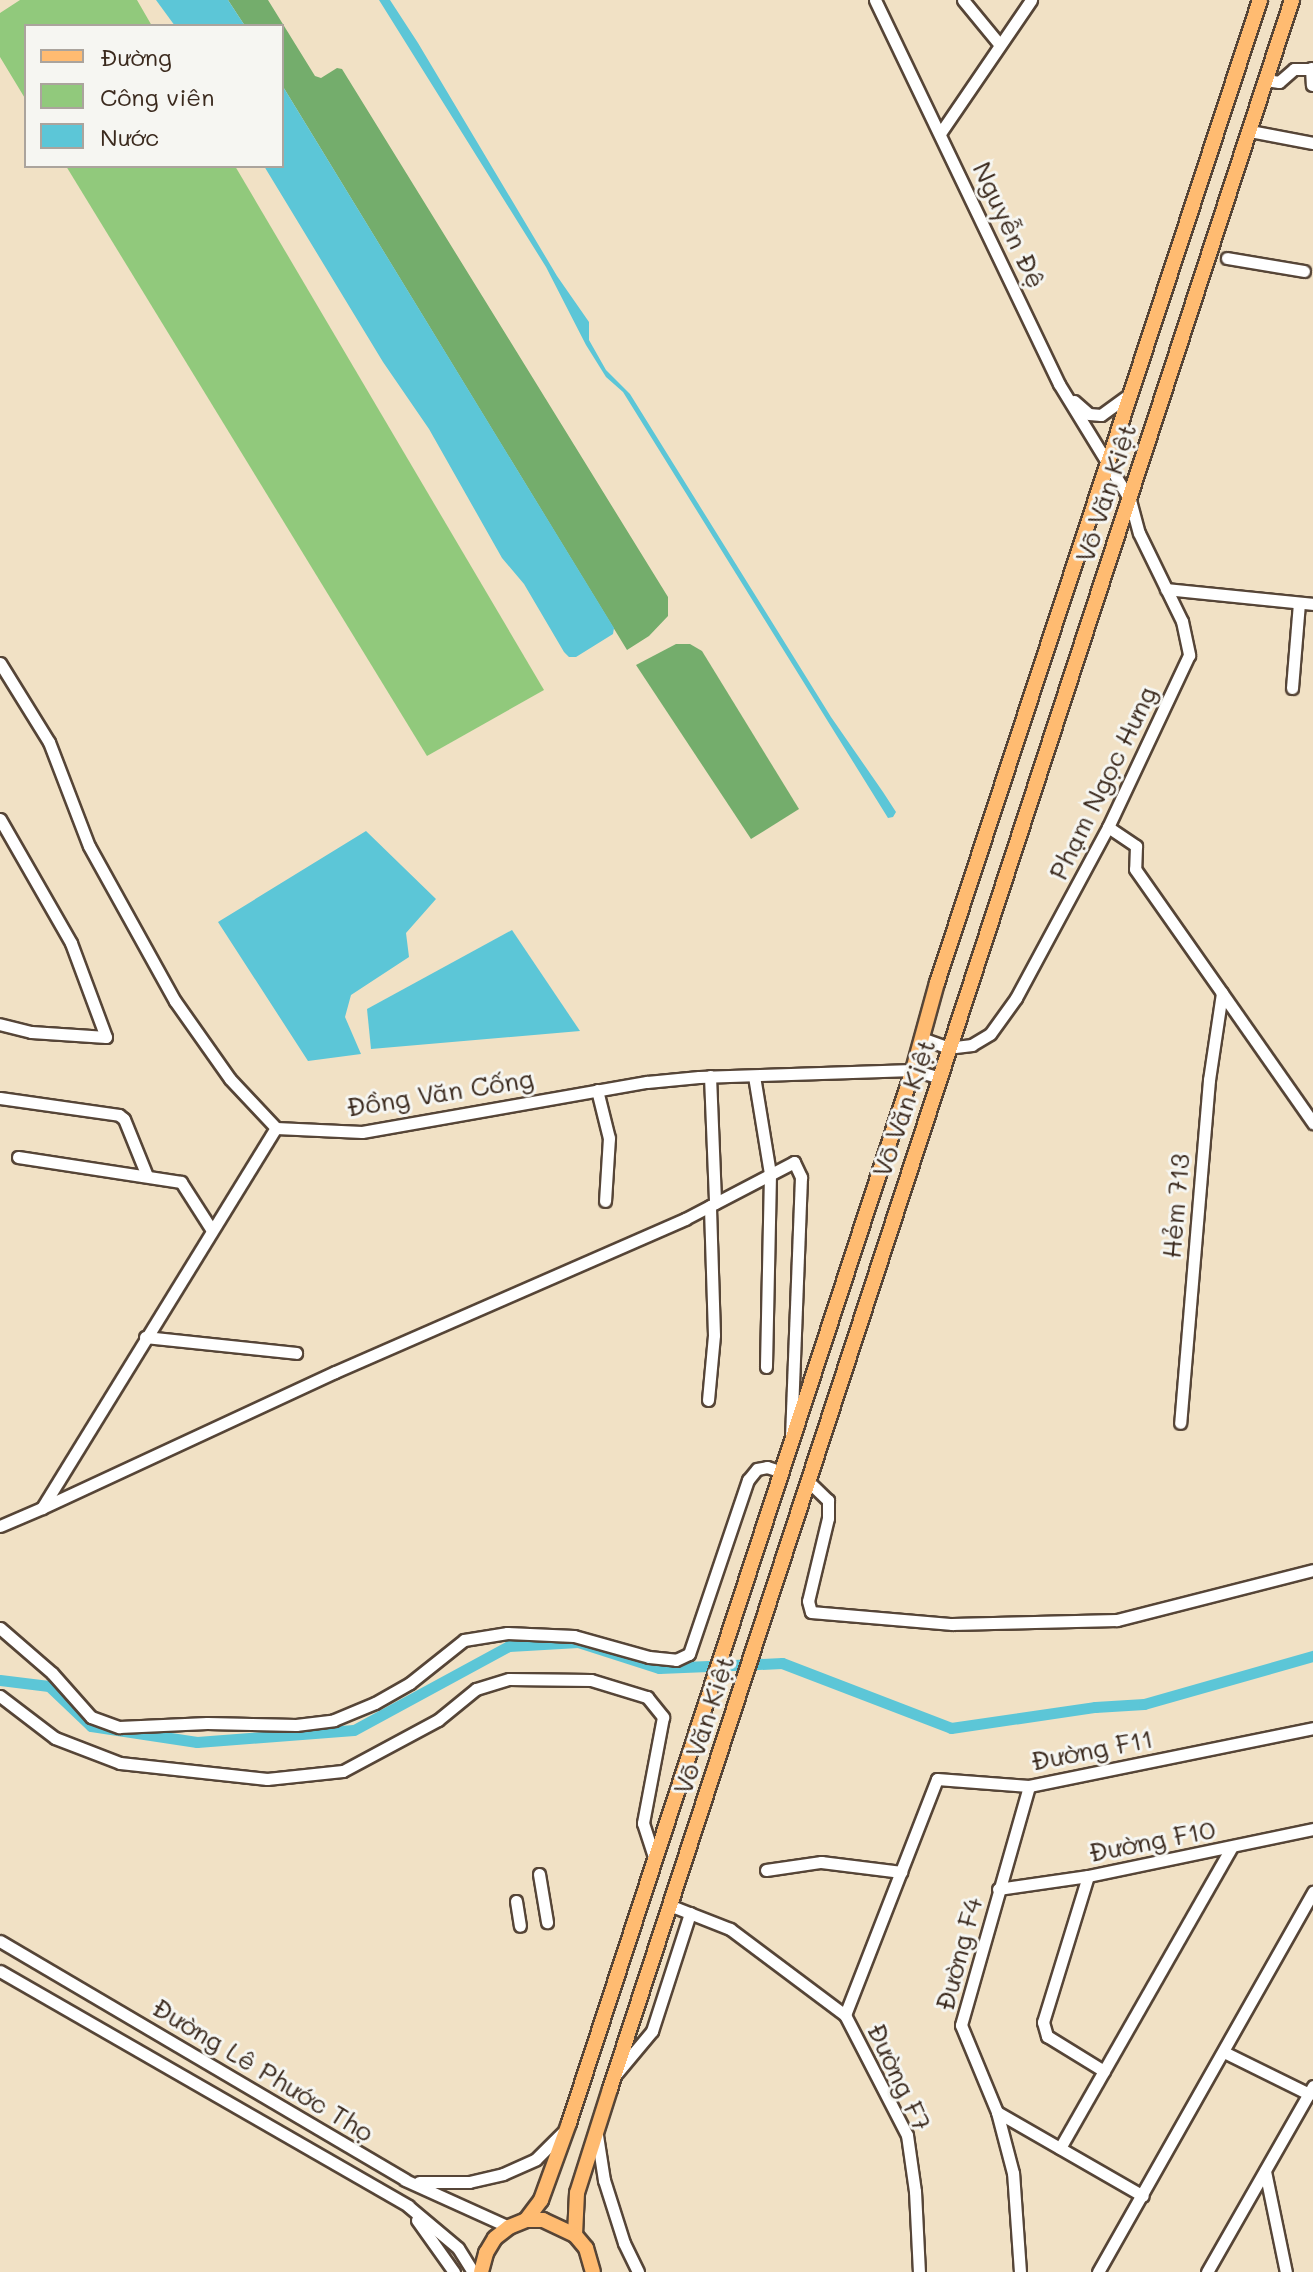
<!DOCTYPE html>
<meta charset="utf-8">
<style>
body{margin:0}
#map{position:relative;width:1313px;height:2272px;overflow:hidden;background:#f1e1c5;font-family:Mali,sans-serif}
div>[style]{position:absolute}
.green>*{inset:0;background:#91c97c}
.forest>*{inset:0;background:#74ad6c}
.water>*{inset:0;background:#5cc6d7}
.canal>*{height:11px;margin:-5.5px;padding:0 5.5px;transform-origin:5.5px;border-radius:5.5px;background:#5cc6d7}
.roads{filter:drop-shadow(2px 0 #564537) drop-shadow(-2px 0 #564537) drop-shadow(0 2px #564537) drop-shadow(0 -2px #564537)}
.minor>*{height:11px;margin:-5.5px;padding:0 5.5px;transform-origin:5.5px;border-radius:5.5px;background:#fff}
.major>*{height:14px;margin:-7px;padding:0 7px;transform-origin:7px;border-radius:7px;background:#ffbb71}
span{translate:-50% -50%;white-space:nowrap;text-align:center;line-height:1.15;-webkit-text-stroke:6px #f6f6f2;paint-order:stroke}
.street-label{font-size:26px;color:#3b2a1e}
.legend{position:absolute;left:24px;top:24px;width:260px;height:144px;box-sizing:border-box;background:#f6f6f2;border:2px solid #aba49d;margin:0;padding:10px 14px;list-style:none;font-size:24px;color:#3b2a1e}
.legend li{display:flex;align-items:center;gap:16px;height:40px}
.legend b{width:40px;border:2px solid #aba49d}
</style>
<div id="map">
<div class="green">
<div style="clip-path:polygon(20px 0,137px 0,152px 26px,26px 26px,26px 100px,0 57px,0 13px)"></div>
<div style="clip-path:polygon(66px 166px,235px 166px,544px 690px,427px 756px)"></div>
</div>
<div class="forest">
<div style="clip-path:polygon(228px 0,268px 0,315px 76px,321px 78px,337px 68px,342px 69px,668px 597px,668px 616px,649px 636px,627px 650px,282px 85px,282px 26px,245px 26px)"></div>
<div style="clip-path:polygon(676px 644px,690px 644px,702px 651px,799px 809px,751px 839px,636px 665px)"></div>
</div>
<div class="water">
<div style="clip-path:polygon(156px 0,228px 0,245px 26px,175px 26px)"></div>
<div style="clip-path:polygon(379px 0,390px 0,418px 43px,557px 276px,589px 322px,589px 340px,606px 370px,630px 394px,831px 717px,883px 792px,896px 812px,893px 817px,888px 818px,623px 392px,606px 377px,586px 345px,546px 267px)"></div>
<div style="clip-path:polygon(282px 85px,614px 628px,613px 634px,576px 657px,569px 657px,564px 652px,524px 584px,502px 558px,429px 429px,383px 362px,264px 166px,282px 166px)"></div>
<div style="clip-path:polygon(366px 831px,436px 899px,406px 933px,409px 957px,351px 995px,345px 1017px,361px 1054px,308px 1061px,218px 922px)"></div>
<div style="clip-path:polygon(512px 930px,580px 1031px,371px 1049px,367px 1009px)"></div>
</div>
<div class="canal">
<div style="left:0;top:1680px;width:49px;rotate:7deg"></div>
<div style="left:49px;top:1686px;width:58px;rotate:43.6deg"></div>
<div style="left:91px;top:1726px;width:107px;rotate:8.6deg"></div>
<div style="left:197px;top:1742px;width:157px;rotate:-4.4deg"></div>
<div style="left:354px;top:1730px;width:176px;rotate:-28.5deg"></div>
<div style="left:509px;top:1646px;width:69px;rotate:-3.3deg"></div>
<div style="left:578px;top:1642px;width:85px;rotate:17.8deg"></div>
<div style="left:659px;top:1668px;width:123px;rotate:-2.3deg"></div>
<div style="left:782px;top:1663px;width:181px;rotate:21deg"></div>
<div style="left:951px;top:1728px;width:146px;rotate:-8.3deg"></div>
<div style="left:1095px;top:1707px;width:49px;rotate:-3.5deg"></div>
<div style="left:1144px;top:1704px;width:176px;rotate:-15.9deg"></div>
</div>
<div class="roads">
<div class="minor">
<div style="left:875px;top:0;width:426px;rotate:64.4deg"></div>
<div style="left:1059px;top:384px;width:136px;rotate:58.5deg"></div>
<div style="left:1130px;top:500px;width:34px;rotate:75deg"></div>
<div style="left:1139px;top:533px;width:98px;rotate:64deg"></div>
<div style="left:1182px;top:621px;width:35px;rotate:78deg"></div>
<div style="left:1189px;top:655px;width:190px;rotate:115.2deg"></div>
<div style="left:1108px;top:827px;width:194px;rotate:118.3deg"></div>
<div style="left:1016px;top:998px;width:44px;rotate:125.8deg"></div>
<div style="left:990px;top:1034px;width:21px;rotate:149deg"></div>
<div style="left:972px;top:1045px;width:23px;rotate:173deg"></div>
<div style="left:949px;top:1048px;width:29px;rotate:-160deg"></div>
<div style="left:963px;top:0;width:58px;rotate:50.6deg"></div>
<div style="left:1311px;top:68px;width:17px;rotate:87deg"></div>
<div style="left:1266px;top:80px;width:13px;rotate:9deg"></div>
<div style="left:1279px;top:82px;width:20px;rotate:-41deg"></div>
<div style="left:1294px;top:69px;width:19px"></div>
<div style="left:1250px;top:131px;width:64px;rotate:10.8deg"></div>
<div style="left:941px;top:132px;width:160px;rotate:-55.7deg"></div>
<div style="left:1227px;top:258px;width:78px;rotate:9.6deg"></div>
<div style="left:1074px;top:401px;width:20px;rotate:41deg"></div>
<div style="left:1089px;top:414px;width:12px;rotate:5deg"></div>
<div style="left:1101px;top:415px;width:34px;rotate:-36deg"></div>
<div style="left:1166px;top:589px;width:148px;rotate:5.8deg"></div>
<div style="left:0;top:663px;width:93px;rotate:58.2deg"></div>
<div style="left:49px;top:742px;width:111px;rotate:69deg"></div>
<div style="left:89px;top:846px;width:177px;rotate:61deg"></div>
<div style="left:175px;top:1001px;width:95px;rotate:54.8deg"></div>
<div style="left:230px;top:1079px;width:67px;rotate:46.8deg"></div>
<div style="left:276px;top:1128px;width:86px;rotate:2.7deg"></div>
<div style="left:362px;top:1132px;width:289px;rotate:-10deg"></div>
<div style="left:647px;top:1082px;width:52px;rotate:-5.5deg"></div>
<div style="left:699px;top:1077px;width:214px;rotate:-1.9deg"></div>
<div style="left:913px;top:1070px;width:26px;rotate:16deg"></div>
<div style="left:1292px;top:688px;width:85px;rotate:-85.3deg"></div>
<div style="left:0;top:819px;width:143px;rotate:60.2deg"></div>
<div style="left:71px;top:943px;width:100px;rotate:69.6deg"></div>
<div style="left:106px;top:1037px;width:75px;rotate:-176.2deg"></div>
<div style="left:31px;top:1032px;width:32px;rotate:-166deg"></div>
<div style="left:1108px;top:827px;width:34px;rotate:34deg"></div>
<div style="left:1136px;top:846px;width:23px;rotate:92deg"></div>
<div style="left:1135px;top:869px;width:151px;rotate:54.9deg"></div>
<div style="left:1222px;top:993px;width:88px;rotate:98.5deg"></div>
<div style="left:1209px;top:1080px;width:344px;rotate:94.8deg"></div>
<div style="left:1222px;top:993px;width:159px;rotate:55deg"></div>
<div style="left:710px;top:1076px;width:127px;rotate:87.7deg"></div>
<div style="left:754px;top:1076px;width:99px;rotate:80.7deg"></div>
<div style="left:770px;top:1174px;width:193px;rotate:91.2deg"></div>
<div style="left:597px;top:1090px;width:49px;rotate:76deg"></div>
<div style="left:609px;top:1138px;width:63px;rotate:93.6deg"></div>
<div style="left:0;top:1098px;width:120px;rotate:8.1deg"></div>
<div style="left:119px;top:1115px;width:6px;rotate:39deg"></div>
<div style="left:124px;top:1119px;width:61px;rotate:68deg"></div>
<div style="left:18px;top:1157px;width:165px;rotate:8.7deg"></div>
<div style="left:181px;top:1182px;width:56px;rotate:57.4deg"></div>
<div style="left:145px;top:1337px;width:152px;rotate:6deg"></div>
<div style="left:708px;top:1400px;width:65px;rotate:-84.7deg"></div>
<div style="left:714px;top:1335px;width:129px;rotate:-91.8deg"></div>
<div style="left:808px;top:1481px;width:28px;rotate:44deg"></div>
<div style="left:828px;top:1500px;width:18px;rotate:90deg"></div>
<div style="left:828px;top:1518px;width:85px;rotate:103.5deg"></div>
<div style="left:808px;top:1601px;width:11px;rotate:75deg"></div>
<div style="left:811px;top:1612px;width:142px;rotate:4.9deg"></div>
<div style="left:952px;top:1624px;width:165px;rotate:-1.4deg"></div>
<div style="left:1117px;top:1620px;width:202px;rotate:-14.3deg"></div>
<div style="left:42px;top:1508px;width:323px;rotate:-24.9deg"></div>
<div style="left:335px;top:1372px;width:382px;rotate:-23.6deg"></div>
<div style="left:685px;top:1219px;width:123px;rotate:-27.6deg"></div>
<div style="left:794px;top:1162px;width:17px;rotate:65deg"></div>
<div style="left:801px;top:1177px;width:258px;rotate:92.2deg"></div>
<div style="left:0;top:1526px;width:46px;rotate:-23.2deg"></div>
<div style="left:42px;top:1508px;width:446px;rotate:-58.4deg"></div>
<div style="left:0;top:1628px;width:69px;rotate:40.9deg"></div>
<div style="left:52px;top:1673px;width:59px;rotate:48.4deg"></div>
<div style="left:91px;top:1717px;width:30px;rotate:20deg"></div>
<div style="left:119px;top:1727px;width:88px;rotate:-2.6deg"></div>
<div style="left:207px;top:1723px;width:89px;rotate:1.3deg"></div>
<div style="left:296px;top:1725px;width:38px;rotate:-7deg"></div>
<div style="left:334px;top:1720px;width:44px;rotate:-22.5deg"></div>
<div style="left:375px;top:1703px;width:40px;rotate:-29.7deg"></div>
<div style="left:410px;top:1683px;width:69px;rotate:-38.5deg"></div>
<div style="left:464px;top:1640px;width:44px;rotate:-9.2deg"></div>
<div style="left:507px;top:1633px;width:67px;rotate:2.6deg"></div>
<div style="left:574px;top:1636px;width:78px;rotate:15.6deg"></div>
<div style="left:649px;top:1657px;width:27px;rotate:6deg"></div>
<div style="left:676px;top:1660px;width:14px;rotate:-25deg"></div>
<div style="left:689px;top:1654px;width:184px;rotate:-71.3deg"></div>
<div style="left:748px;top:1480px;width:14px;rotate:-51deg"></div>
<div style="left:757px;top:1469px;width:10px;rotate:-11deg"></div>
<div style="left:767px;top:1467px;width:16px;rotate:18deg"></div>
<div style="left:0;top:1696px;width:69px;rotate:37.4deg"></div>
<div style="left:55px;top:1738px;width:70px;rotate:21deg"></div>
<div style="left:120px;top:1763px;width:148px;rotate:6.2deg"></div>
<div style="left:267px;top:1779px;width:76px;rotate:-6deg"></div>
<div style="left:343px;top:1771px;width:108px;rotate:-28.2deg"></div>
<div style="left:438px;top:1720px;width:49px;rotate:-39.2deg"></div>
<div style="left:476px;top:1689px;width:34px;rotate:-17deg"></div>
<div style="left:509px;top:1679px;width:82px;rotate:0.7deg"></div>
<div style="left:591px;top:1680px;width:59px;rotate:16.9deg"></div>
<div style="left:647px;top:1697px;width:26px;rotate:51deg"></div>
<div style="left:663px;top:1717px;width:108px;rotate:100.7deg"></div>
<div style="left:643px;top:1823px;width:38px;rotate:72deg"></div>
<div style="left:766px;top:1870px;width:56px;rotate:-8.3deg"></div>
<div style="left:821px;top:1862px;width:81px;rotate:7.1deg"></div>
<div style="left:539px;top:1874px;width:49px;rotate:80.5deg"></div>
<div style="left:1088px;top:1876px;width:153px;rotate:107.1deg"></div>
<div style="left:1043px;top:2022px;width:15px;rotate:74deg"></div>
<div style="left:1047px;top:2036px;width:67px;rotate:31.6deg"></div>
<div style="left:998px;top:1889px;width:91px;rotate:-8.2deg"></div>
<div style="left:1088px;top:1876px;width:230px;rotate:-11.8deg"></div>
<div style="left:516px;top:1901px;width:25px;rotate:81deg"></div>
<div style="left:669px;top:1905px;width:66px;rotate:21.5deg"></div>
<div style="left:730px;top:1929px;width:144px;rotate:36.8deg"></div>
<div style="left:845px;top:2015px;width:135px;rotate:62.7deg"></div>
<div style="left:907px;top:2135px;width:57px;rotate:81.9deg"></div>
<div style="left:915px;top:2191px;width:81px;rotate:87.2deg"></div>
<div style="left:0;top:1941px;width:470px;rotate:30.5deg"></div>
<div style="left:405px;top:2180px;width:114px;rotate:24.3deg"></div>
<div style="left:0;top:1971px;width:471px;rotate:29.9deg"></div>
<div style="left:408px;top:2206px;width:65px;rotate:40deg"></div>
<div style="left:458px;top:2248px;width:28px;rotate:58deg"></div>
<div style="left:845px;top:2015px;width:253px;rotate:-68.7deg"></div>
<div style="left:937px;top:1779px;width:92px;rotate:4.4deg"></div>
<div style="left:1029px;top:1786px;width:290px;rotate:-11.5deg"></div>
<div style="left:1224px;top:2052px;width:95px;rotate:26.3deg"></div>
<div style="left:617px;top:2073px;width:55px;rotate:-50.2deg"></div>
<div style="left:652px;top:2031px;width:124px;rotate:-72.1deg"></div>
<div style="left:997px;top:2112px;width:168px;rotate:29.9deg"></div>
<div style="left:597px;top:2135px;width:46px;rotate:81.2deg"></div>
<div style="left:604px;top:2180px;width:66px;rotate:72.4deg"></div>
<div style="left:624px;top:2243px;width:32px;rotate:64deg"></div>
<div style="left:1060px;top:2148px;width:345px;rotate:-60.3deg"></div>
<div style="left:1265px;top:2171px;width:103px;rotate:78.3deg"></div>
<div style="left:419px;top:2182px;width:50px"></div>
<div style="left:469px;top:2182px;width:35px;rotate:-13deg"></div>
<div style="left:503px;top:2174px;width:36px;rotate:-24deg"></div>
<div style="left:536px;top:2159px;width:37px;rotate:-45deg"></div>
<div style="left:417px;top:2220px;width:64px;rotate:54.6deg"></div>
<div style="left:1020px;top:2272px;width:99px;rotate:-94deg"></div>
<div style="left:1013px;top:2173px;width:63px;rotate:-104.7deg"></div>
<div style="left:997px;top:2112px;width:94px;rotate:-112.5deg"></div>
<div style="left:961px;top:2025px;width:248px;rotate:-74.1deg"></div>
<div style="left:1098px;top:2272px;width:437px;rotate:-60.5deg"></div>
<div style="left:1207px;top:2272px;width:214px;rotate:-60.3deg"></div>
</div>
<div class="major">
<div style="left:526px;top:2220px;width:25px;rotate:-53deg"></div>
<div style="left:541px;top:2200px;width:82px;rotate:-70deg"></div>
<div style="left:569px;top:2123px;width:1108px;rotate:-71.91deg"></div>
<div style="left:913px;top:1070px;width:90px;rotate:-74.6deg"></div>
<div style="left:937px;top:983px;width:1035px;rotate:-71.81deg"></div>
<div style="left:575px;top:2235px;width:42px;rotate:-87.3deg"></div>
<div style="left:577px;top:2193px;width:109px;rotate:-72.4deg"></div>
<div style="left:610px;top:2089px;width:2198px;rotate:-71.92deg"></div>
<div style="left:481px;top:2272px;width:20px;rotate:-75deg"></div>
<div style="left:486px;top:2253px;width:17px;rotate:-59deg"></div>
<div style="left:495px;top:2238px;width:18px;rotate:-38deg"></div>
<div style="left:509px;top:2227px;width:18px;rotate:-22deg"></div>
<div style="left:526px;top:2220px;width:17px"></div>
<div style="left:543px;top:2220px;width:35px;rotate:25deg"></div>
<div style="left:575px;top:2235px;width:17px;rotate:50deg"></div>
<div style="left:586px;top:2248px;width:25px;rotate:74deg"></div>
</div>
</div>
<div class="street-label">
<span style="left:1009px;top:225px;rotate:65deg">Nguyễn Đệ</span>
<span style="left:1106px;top:493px;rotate:-72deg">Võ Văn Kiệt</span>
<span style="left:1103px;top:783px;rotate:-64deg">Phạm Ngọc Hưng</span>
<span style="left:440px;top:1093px;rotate:-9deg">Đồng Văn Cống</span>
<span style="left:904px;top:1108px;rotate:-71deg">Võ Văn Kiệt</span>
<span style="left:1176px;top:1206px;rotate:-85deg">Hẻm 713</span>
<span style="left:704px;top:1725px;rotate:-72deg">Võ Văn Kiệt</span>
<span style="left:1092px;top:1750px;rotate:-11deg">Đường F11</span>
<span style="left:1152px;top:1841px;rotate:-11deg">Đường F10</span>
<span style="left:959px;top:1954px;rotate:-75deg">Đường F4</span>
<span style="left:263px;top:2070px;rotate:31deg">Đường Lê Phước Thọ</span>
<span style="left:899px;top:2077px;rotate:65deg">Đường F7</span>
</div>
<ul class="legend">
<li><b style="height:10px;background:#ffbb71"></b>Đường</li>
<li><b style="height:22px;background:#91c97c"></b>Công viên</li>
<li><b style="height:22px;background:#5cc6d7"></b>Nước</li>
</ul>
</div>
